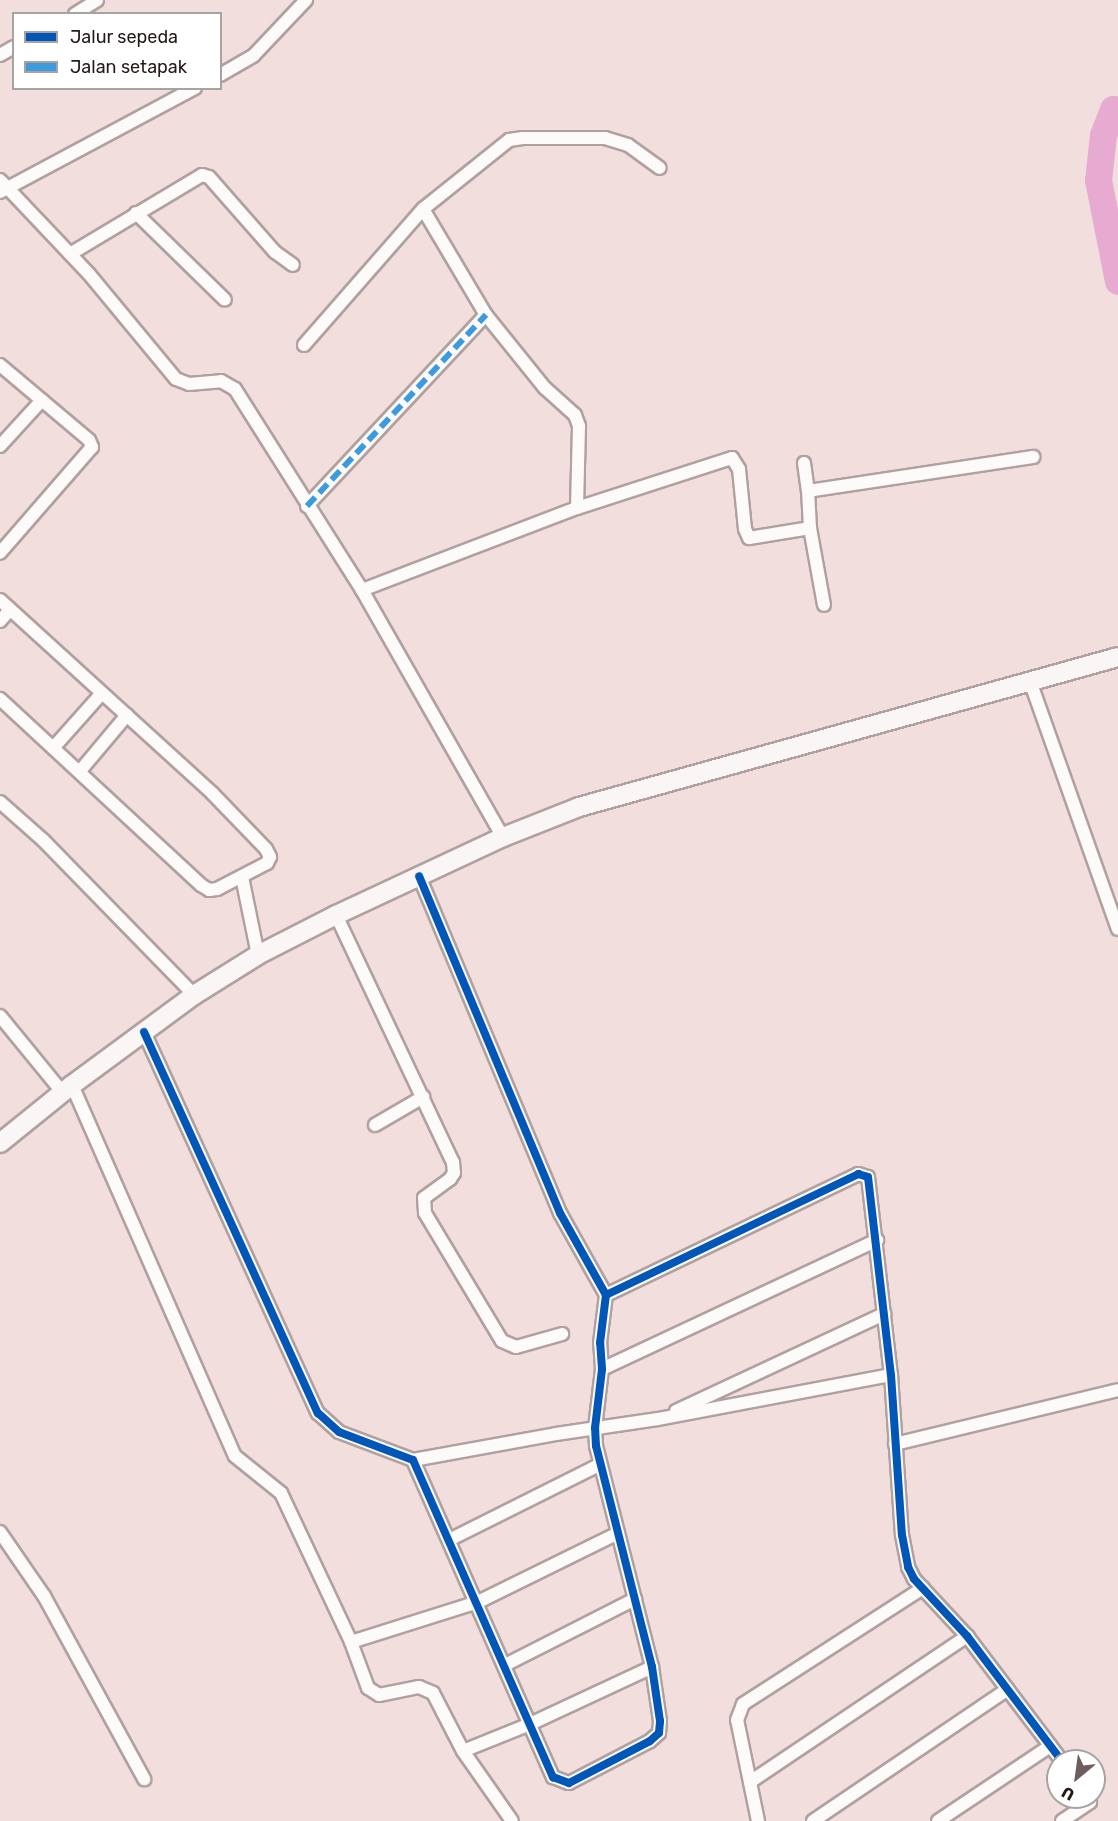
<!DOCTYPE html>
<style>
body{margin:0}
#map{position:relative;width:1118px;height:1821px;overflow:hidden;background:#f2dfdd;font-family:Rubik,sans-serif}
div>[style]{position:absolute}
.river>*{height:27px;margin:-13.5px;padding:0 13.5px;transform-origin:13.5px;border-radius:13.5px;background:#e7aad1}
.roads{filter:drop-shadow(2px 0 #b0a1a0) drop-shadow(-2px 0 #b0a1a0) drop-shadow(0 2px #b0a1a0) drop-shadow(0 -2px #b0a1a0)}
.street>*{height:12px;margin:-6px;padding:0 6px;transform-origin:6px;border-radius:6px;background:#fdfafa}
.secondary>*{height:18px;margin:-9px;padding:0 9px;transform-origin:9px;border-radius:9px;background:#faf6f6}
.quiet>*{height:6px;margin-top:-3px;transform-origin:0;background:repeating-linear-gradient(90deg,#3c9bdf 0 12px,transparent 0 18px)}
.cycleway>*{height:8px;margin:-4px;padding:0 4px;transform-origin:4px;border-radius:4px;background:#0057b8}
span{translate:-50% -50%;white-space:nowrap;text-align:center;line-height:1.15;-webkit-text-stroke:4.5px #fff;paint-order:stroke}
.legend{position:absolute;left:12px;top:12px;width:210px;height:78px;box-sizing:border-box;background:#fff;border:2px solid #a8a3a3;margin:0;padding:8px 10px;list-style:none;font-size:18px;color:#251918}
.legend li{display:flex;align-items:center;gap:12px;height:30px}
.legend b{width:30px;border:2px solid #a8a3a3}
.north{position:absolute;left:1046px;top:1749px;width:60px;height:60px;box-sizing:border-box;background:#fff;border:2px solid #a8a3a3;border-radius:50%;rotate:209deg;font-size:16px;font-weight:700;line-height:24px;text-align:center;color:#251918}
.north::after{content:'';display:block;margin:auto;width:21px;height:27px;background:#6d5e5d;clip-path:polygon(50% 0,100% 100%,50% 72%,0 100%)}
</style>
<div id="map">
<div class="river">
<div style="left:1118px;top:110px;width:5px;rotate:-169deg"></div>
<div style="left:1113px;top:109px;width:28px;rotate:111deg"></div>
<div style="left:1103px;top:135px;width:45px;rotate:96.3deg"></div>
<div style="left:1098px;top:180px;width:103px;rotate:78.8deg"></div>
</div>
<div class="roads">
<div class="street">
<div style="left:75px;top:14px;width:26px;rotate:-32deg"></div>
<div style="left:0;top:55px;width:16px;rotate:-30deg"></div>
<div style="left:220px;top:75px;width:39px;rotate:-30deg"></div>
<div style="left:254px;top:55px;width:76px;rotate:-46.6deg"></div>
<div style="left:0;top:180px;width:129px;rotate:46.6deg"></div>
<div style="left:89px;top:274px;width:136px;rotate:50.4deg"></div>
<div style="left:176px;top:379px;width:14px;rotate:21deg"></div>
<div style="left:189px;top:384px;width:32px;rotate:-5deg"></div>
<div style="left:221px;top:381px;width:16px;rotate:30deg"></div>
<div style="left:235px;top:389px;width:238px;rotate:57.7deg"></div>
<div style="left:362px;top:590px;width:284px;rotate:60.3deg"></div>
<div style="left:0;top:192px;width:221px;rotate:-28.1deg"></div>
<div style="left:423px;top:209px;width:123px;rotate:59.3deg"></div>
<div style="left:486px;top:315px;width:94px;rotate:51.1deg"></div>
<div style="left:545px;top:388px;width:40px;rotate:42deg"></div>
<div style="left:575px;top:415px;width:12px;rotate:70deg"></div>
<div style="left:579px;top:426px;width:82px;rotate:91.4deg"></div>
<div style="left:136px;top:213px;width:124px;rotate:44.3deg"></div>
<div style="left:70px;top:254px;width:154px;rotate:-30.9deg"></div>
<div style="left:202px;top:175px;width:7px;rotate:16deg"></div>
<div style="left:209px;top:177px;width:100px;rotate:48.7deg"></div>
<div style="left:275px;top:252px;width:22px;rotate:36deg"></div>
<div style="left:304px;top:345px;width:181px;rotate:-48.8deg"></div>
<div style="left:423px;top:209px;width:110px;rotate:-38.7deg"></div>
<div style="left:509px;top:140px;width:14px;rotate:-8deg"></div>
<div style="left:523px;top:138px;width:82px"></div>
<div style="left:605px;top:138px;width:24px;rotate:17deg"></div>
<div style="left:628px;top:145px;width:39px;rotate:36deg"></div>
<div style="left:0;top:365px;width:116px;rotate:40.1deg"></div>
<div style="left:89px;top:440px;width:8px;rotate:67deg"></div>
<div style="left:92px;top:447px;width:140px;rotate:131deg"></div>
<div style="left:0;top:446px;width:62px;rotate:-47.6deg"></div>
<div style="left:804px;top:463px;width:28px;rotate:82deg"></div>
<div style="left:307px;top:506px;width:262px;rotate:-46.9deg"></div>
<div style="left:810px;top:528px;width:78px;rotate:79.7deg"></div>
<div style="left:362px;top:590px;width:230px;rotate:-20.9deg"></div>
<div style="left:577px;top:508px;width:163px;rotate:-17.9deg"></div>
<div style="left:732px;top:458px;width:13px;rotate:58deg"></div>
<div style="left:739px;top:469px;width:60px;rotate:84.3deg"></div>
<div style="left:745px;top:529px;width:10px;rotate:66deg"></div>
<div style="left:749px;top:538px;width:62px;rotate:-9.3deg"></div>
<div style="left:810px;top:528px;width:37px;rotate:-93deg"></div>
<div style="left:808px;top:491px;width:228px;rotate:-8.6deg"></div>
<div style="left:0;top:600px;width:287px;rotate:42.3deg"></div>
<div style="left:212px;top:793px;width:78px;rotate:46deg"></div>
<div style="left:266px;top:849px;width:9px;rotate:63deg"></div>
<div style="left:270px;top:857px;width:7px;rotate:117deg"></div>
<div style="left:267px;top:863px;width:56px;rotate:152.5deg"></div>
<div style="left:217px;top:889px;width:8px;rotate:173deg"></div>
<div style="left:209px;top:890px;width:9px;rotate:-148deg"></div>
<div style="left:201px;top:885px;width:274px;rotate:-137.2deg"></div>
<div style="left:0;top:621px;width:15px;rotate:-48deg"></div>
<div style="left:1030px;top:681px;width:263px;rotate:70.5deg"></div>
<div style="left:54px;top:747px;width:71px;rotate:-48.4deg"></div>
<div style="left:80px;top:771px;width:73px;rotate:-50deg"></div>
<div style="left:0;top:802px;width:57px;rotate:41.5deg"></div>
<div style="left:43px;top:840px;width:216px;rotate:45.7deg"></div>
<div style="left:242px;top:877px;width:80px;rotate:78.4deg"></div>
<div style="left:336px;top:915px;width:273px;rotate:64.7deg"></div>
<div style="left:453px;top:1162px;width:11px;rotate:85deg"></div>
<div style="left:454px;top:1173px;width:7px;rotate:124deg"></div>
<div style="left:450px;top:1179px;width:32px;rotate:144deg"></div>
<div style="left:424px;top:1198px;width:15px;rotate:86deg"></div>
<div style="left:425px;top:1213px;width:149px;rotate:59deg"></div>
<div style="left:502px;top:1341px;width:15px;rotate:23deg"></div>
<div style="left:516px;top:1347px;width:48px;rotate:-15.8deg"></div>
<div style="left:0;top:1016px;width:99px;rotate:50.7deg"></div>
<div style="left:144px;top:1032px;width:419px;rotate:65.5deg"></div>
<div style="left:318px;top:1413px;width:28px;rotate:42deg"></div>
<div style="left:339px;top:1432px;width:79px;rotate:20.7deg"></div>
<div style="left:413px;top:1460px;width:347px;rotate:66.2deg"></div>
<div style="left:553px;top:1777px;width:17px;rotate:21deg"></div>
<div style="left:569px;top:1783px;width:91px;rotate:-27.4deg"></div>
<div style="left:650px;top:1741px;width:12px;rotate:-42deg"></div>
<div style="left:659px;top:1733px;width:12px;rotate:-85deg"></div>
<div style="left:660px;top:1721px;width:55px;rotate:-98.4deg"></div>
<div style="left:652px;top:1667px;width:228px;rotate:-104.2deg"></div>
<div style="left:596px;top:1446px;width:18px;rotate:-93deg"></div>
<div style="left:595px;top:1428px;width:59px;rotate:-83.2deg"></div>
<div style="left:602px;top:1369px;width:26px;rotate:-94deg"></div>
<div style="left:600px;top:1343px;width:48px;rotate:-82.9deg"></div>
<div style="left:606px;top:1295px;width:94px;rotate:-119.3deg"></div>
<div style="left:560px;top:1213px;width:365px;rotate:-112.7deg"></div>
<div style="left:72px;top:1085px;width:405px;rotate:66.3deg"></div>
<div style="left:235px;top:1456px;width:59px;rotate:38.8deg"></div>
<div style="left:281px;top:1493px;width:165px;rotate:64.8deg"></div>
<div style="left:351px;top:1642px;width:49px;rotate:69.7deg"></div>
<div style="left:368px;top:1688px;width:13px;rotate:32deg"></div>
<div style="left:379px;top:1695px;width:41px;rotate:-11.3deg"></div>
<div style="left:419px;top:1687px;width:15px;rotate:23deg"></div>
<div style="left:433px;top:1693px;width:65px;rotate:62.7deg"></div>
<div style="left:463px;top:1751px;width:85px;rotate:55deg"></div>
<div style="left:375px;top:1125px;width:56px;rotate:-30.3deg"></div>
<div style="left:606px;top:1295px;width:280px;rotate:-25.6deg"></div>
<div style="left:858px;top:1174px;width:10px;rotate:17deg"></div>
<div style="left:868px;top:1177px;width:199px;rotate:83.4deg"></div>
<div style="left:891px;top:1375px;width:160px;rotate:86.1deg"></div>
<div style="left:902px;top:1535px;width:33px;rotate:79deg"></div>
<div style="left:908px;top:1567px;width:13px;rotate:63deg"></div>
<div style="left:914px;top:1579px;width:78px;rotate:47.1deg"></div>
<div style="left:967px;top:1636px;width:157px;rotate:52.8deg"></div>
<div style="left:602px;top:1369px;width:304px;rotate:-25.1deg"></div>
<div style="left:676px;top:1411px;width:230px;rotate:-25deg"></div>
<div style="left:895px;top:1444px;width:229px;rotate:-13.6deg"></div>
<div style="left:413px;top:1460px;width:145px;rotate:-10.3deg"></div>
<div style="left:556px;top:1434px;width:103px;rotate:-8.4deg"></div>
<div style="left:658px;top:1419px;width:237px;rotate:-10.7deg"></div>
<div style="left:0;top:1532px;width:78px;rotate:55.5deg"></div>
<div style="left:44px;top:1596px;width:209px;rotate:61.3deg"></div>
<div style="left:449px;top:1540px;width:168px;rotate:-26.6deg"></div>
<div style="left:351px;top:1642px;width:133px;rotate:-17.5deg"></div>
<div style="left:478px;top:1602px;width:156px;rotate:-26.2deg"></div>
<div style="left:505px;top:1665px;width:146px;rotate:-26.9deg"></div>
<div style="left:463px;top:1751px;width:72px;rotate:-21.9deg"></div>
<div style="left:530px;top:1724px;width:135px;rotate:-25deg"></div>
<div style="left:750px;top:1782px;width:262px;rotate:-33.9deg"></div>
<div style="left:758px;top:1821px;width:103px;rotate:-101.7deg"></div>
<div style="left:737px;top:1720px;width:17px;rotate:-69deg"></div>
<div style="left:743px;top:1704px;width:214px;rotate:-32.8deg"></div>
<div style="left:813px;top:1821px;width:235px;rotate:-34.1deg"></div>
<div style="left:938px;top:1821px;width:135px;rotate:-33.8deg"></div>
<div style="left:1062px;top:1821px;width:34px;rotate:-34deg"></div>
<div style="left:1090px;top:1802px;width:6px;rotate:-121deg"></div>
</div>
<div class="secondary">
<div style="left:0;top:1143px;width:92px;rotate:-38.9deg"></div>
<div style="left:72px;top:1085px;width:152px;rotate:-36.4deg"></div>
<div style="left:194px;top:995px;width:75px;rotate:-32deg"></div>
<div style="left:258px;top:955px;width:88px;rotate:-27.1deg"></div>
<div style="left:336px;top:915px;width:184px;rotate:-25deg"></div>
<div style="left:503px;top:837px;width:82px;rotate:-21.5deg"></div>
<div style="left:579px;top:807px;width:559px;rotate:-15.55deg"></div>
</div>
</div>
<div class="quiet">
<div style="left:307px;top:506px;width:262px;rotate:-46.9deg"></div>
</div>
<div class="cycleway">
<div style="left:144px;top:1032px;width:419px;rotate:65.5deg"></div>
<div style="left:318px;top:1413px;width:28px;rotate:42deg"></div>
<div style="left:339px;top:1432px;width:79px;rotate:20.7deg"></div>
<div style="left:413px;top:1460px;width:347px;rotate:66.2deg"></div>
<div style="left:553px;top:1777px;width:17px;rotate:21deg"></div>
<div style="left:569px;top:1783px;width:91px;rotate:-27.4deg"></div>
<div style="left:650px;top:1741px;width:12px;rotate:-42deg"></div>
<div style="left:659px;top:1733px;width:12px;rotate:-85deg"></div>
<div style="left:660px;top:1721px;width:55px;rotate:-98.4deg"></div>
<div style="left:652px;top:1667px;width:228px;rotate:-104.2deg"></div>
<div style="left:596px;top:1446px;width:18px;rotate:-93deg"></div>
<div style="left:595px;top:1428px;width:59px;rotate:-83.2deg"></div>
<div style="left:602px;top:1369px;width:26px;rotate:-94deg"></div>
<div style="left:600px;top:1343px;width:48px;rotate:-82.9deg"></div>
<div style="left:606px;top:1295px;width:94px;rotate:-119.3deg"></div>
<div style="left:560px;top:1213px;width:365px;rotate:-112.7deg"></div>
<div style="left:606px;top:1295px;width:280px;rotate:-25.6deg"></div>
<div style="left:858px;top:1174px;width:10px;rotate:17deg"></div>
<div style="left:868px;top:1177px;width:199px;rotate:83.4deg"></div>
<div style="left:891px;top:1375px;width:160px;rotate:86.1deg"></div>
<div style="left:902px;top:1535px;width:33px;rotate:79deg"></div>
<div style="left:908px;top:1567px;width:13px;rotate:63deg"></div>
<div style="left:914px;top:1579px;width:78px;rotate:47.1deg"></div>
<div style="left:967px;top:1636px;width:157px;rotate:52.8deg"></div>
</div>
<ul class="legend">
<li><b style="height:8px;background:#0057b8"></b>Jalur sepeda</li>
<li><b style="height:8px;background:#3c9bdf"></b>Jalan setapak</li>
</ul>
<div class="north">U</div>
</div>
